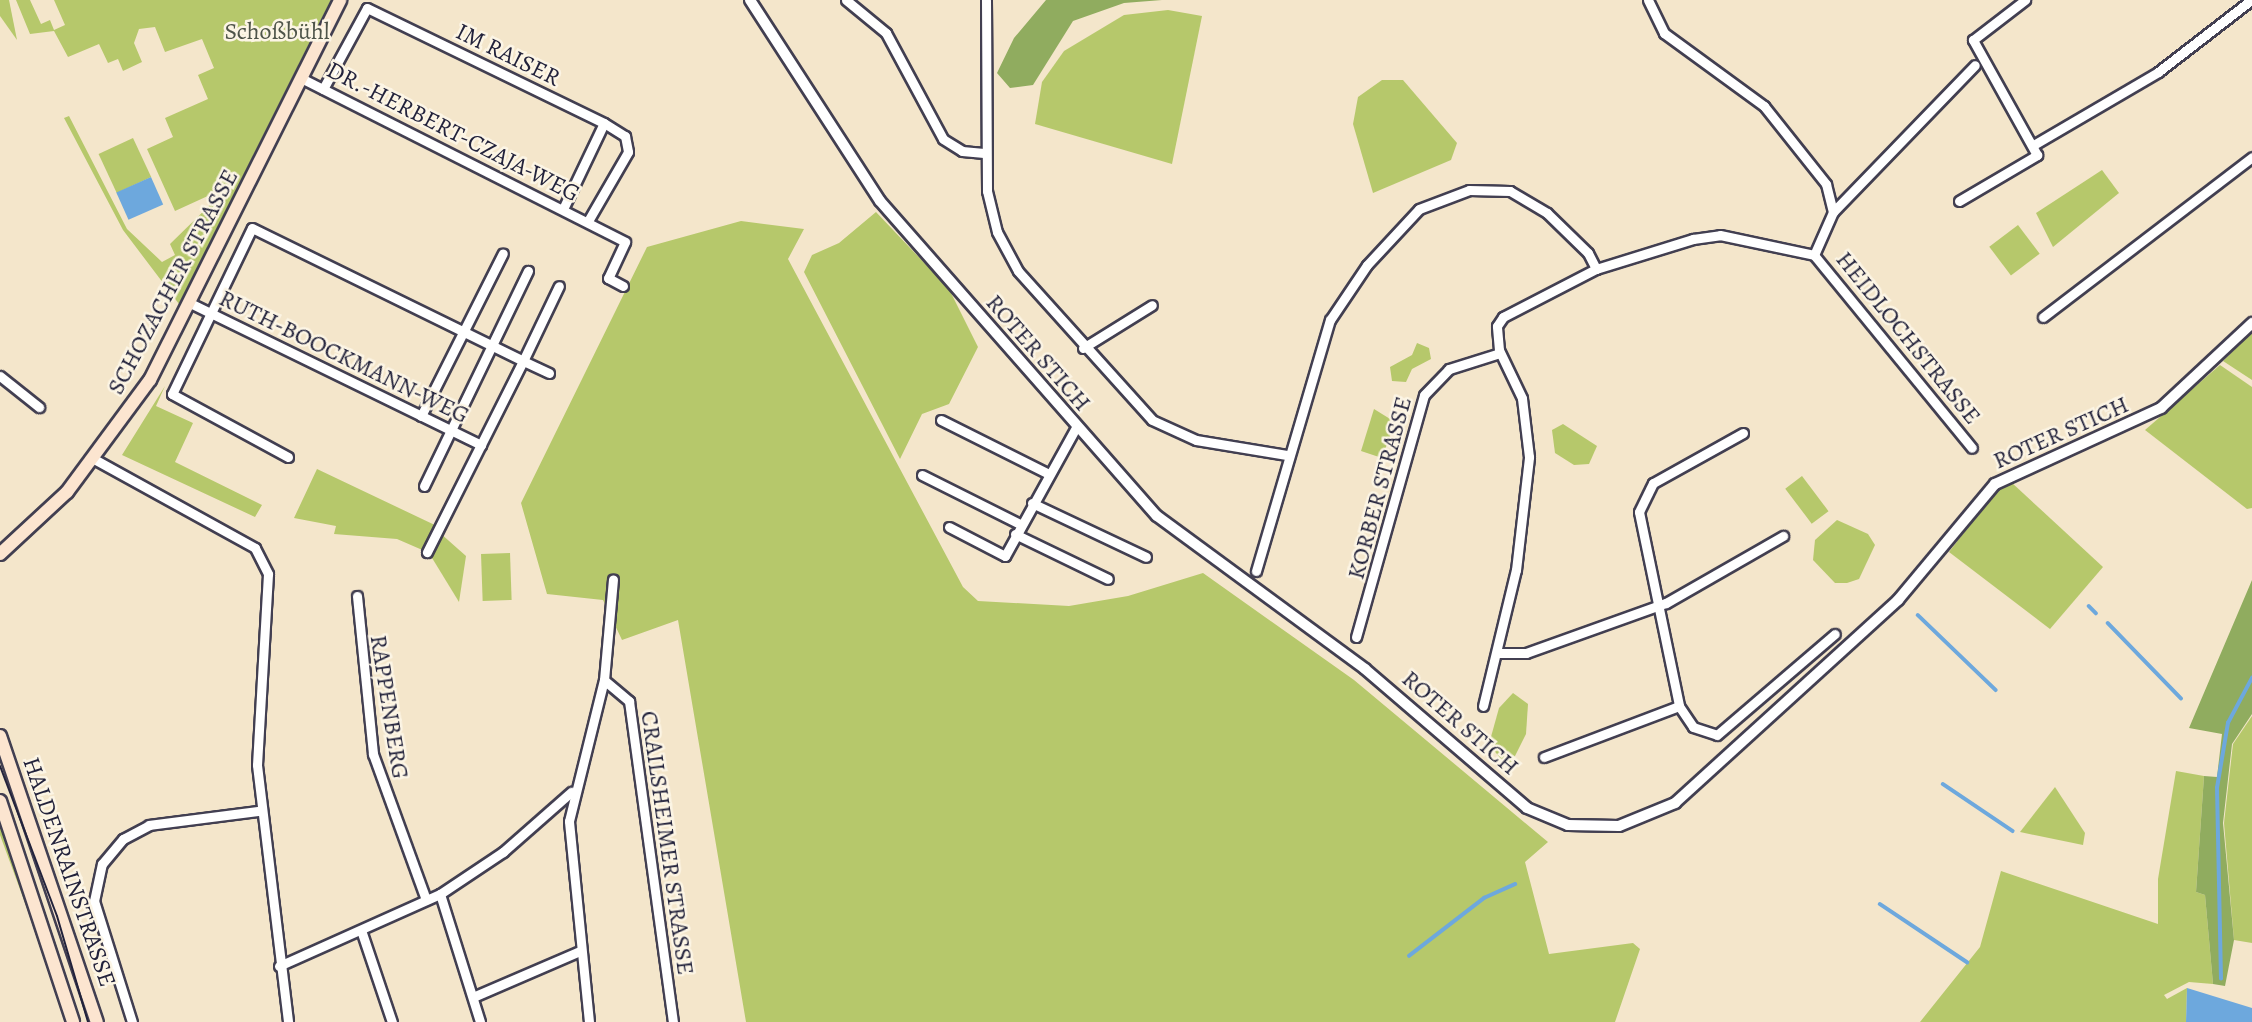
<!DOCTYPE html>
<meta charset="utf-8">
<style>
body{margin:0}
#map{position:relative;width:2252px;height:1022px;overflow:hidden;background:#f4e6cb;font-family:Alegreya,serif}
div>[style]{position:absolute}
.green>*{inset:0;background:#b6c86b;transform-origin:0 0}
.forest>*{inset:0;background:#90ac5f}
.water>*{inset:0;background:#6da8dd;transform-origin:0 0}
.stream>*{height:3.5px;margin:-1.75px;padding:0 1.75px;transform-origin:1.75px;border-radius:1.75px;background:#6da8dd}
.roads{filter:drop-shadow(2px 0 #423f51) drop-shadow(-2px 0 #423f51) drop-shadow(0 2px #423f51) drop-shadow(0 -2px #423f51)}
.minor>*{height:9px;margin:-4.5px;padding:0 4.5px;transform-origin:4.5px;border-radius:4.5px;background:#fff}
.tertiary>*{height:10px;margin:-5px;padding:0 5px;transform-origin:5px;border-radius:5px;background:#fff}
.secondary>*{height:12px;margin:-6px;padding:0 6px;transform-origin:6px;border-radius:6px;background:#fce5d0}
.tram>*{height:2px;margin:-1px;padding:0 1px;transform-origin:1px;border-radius:1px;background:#22223b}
span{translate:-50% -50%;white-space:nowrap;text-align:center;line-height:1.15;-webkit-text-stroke:5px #fcf5e5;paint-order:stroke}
.park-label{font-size:24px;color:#4e5449}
.street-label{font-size:24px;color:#22223b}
</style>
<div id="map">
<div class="green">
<div style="clip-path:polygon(0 0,9px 0,17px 40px,0 16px)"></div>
<div style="clip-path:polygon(16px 0,30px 0,41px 24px,50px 20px,54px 30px,65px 25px,54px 0,331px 0,179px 304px,123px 230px,64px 118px,69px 116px,127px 229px,162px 262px,175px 255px,170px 244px,215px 200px,210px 195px,175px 211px,147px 149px,173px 137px,165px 118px,208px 99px,198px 75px,214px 68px,202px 39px,165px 52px,155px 27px,139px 29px,134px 43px,142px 62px,123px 71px,118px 59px,108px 63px,99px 44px,68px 57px,54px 31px,30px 34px)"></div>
<div style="clip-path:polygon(1168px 10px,1202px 16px,1172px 164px,1035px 124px,1042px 82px,1064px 51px,1124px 15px)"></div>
<div style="clip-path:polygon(1382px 80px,1403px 80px,1457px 143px,1451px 160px,1373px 193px,1353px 124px,1358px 97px)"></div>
<div style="left:133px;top:138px;width:43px;height:38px;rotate:65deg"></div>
<div style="clip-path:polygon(2102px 170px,2119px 193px,2053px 247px,2036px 213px)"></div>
<div style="clip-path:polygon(876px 212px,949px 289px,978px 347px,949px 404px,922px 414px,900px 459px,804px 272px,812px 255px,839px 243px)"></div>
<div style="clip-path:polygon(741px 221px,804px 229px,788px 259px,963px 587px,978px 601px,1069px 606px,1128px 596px,1203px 573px,1354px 680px,1548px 842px,1525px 862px,1549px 954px,1633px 943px,1640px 949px,1615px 1022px,746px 1022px,678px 620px,622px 640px,603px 600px,547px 594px,521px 503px,647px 247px)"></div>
<div style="left:2018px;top:225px;width:36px;height:36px;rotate:53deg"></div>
<div style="clip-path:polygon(2252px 332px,2252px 380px,2223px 361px)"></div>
<div style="clip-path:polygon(1417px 343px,1429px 348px,1431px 359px,1412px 369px,1406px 382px,1392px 381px,1390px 367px,1412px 355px)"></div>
<div style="clip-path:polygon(2220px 365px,2252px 387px,2252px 508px,2247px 509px,2145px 430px)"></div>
<div style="clip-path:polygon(165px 386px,156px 406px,193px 423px,175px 462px,262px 505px,255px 517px,122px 455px)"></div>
<div style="clip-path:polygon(1374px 409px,1395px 422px,1382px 458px,1361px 451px)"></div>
<div style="clip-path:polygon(1563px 424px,1597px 446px,1589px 464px,1574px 465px,1555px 453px,1552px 430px)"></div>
<div style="clip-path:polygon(317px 469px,439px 527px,427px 552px,397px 539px,334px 534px,336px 526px,294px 518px)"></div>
<div style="left:1802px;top:476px;width:44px;height:21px;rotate:53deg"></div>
<div style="clip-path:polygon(2011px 482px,2103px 567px,2050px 629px,1949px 552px,1995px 492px)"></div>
<div style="clip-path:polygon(1837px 520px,1868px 534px,1875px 545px,1859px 579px,1847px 583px,1835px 583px,1813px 560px,1815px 540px)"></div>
<div style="clip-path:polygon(440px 533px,466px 556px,459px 602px,429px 553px)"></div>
<div style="left:510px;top:553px;width:47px;height:29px;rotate:88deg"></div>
<div style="clip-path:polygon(1513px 693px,1528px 704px,1526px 734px,1512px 762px,1504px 763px,1489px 744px,1499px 708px)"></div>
<div style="clip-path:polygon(2252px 716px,2252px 943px,2234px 940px,2224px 823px,2233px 744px)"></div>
<div style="clip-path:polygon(2176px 771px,2204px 776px,2196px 892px,2205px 895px,2213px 984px,2189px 982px,2164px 995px,2167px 999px,2187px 988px,2186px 1022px,1920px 1022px,1980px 947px,2001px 871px,2158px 924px,2158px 879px)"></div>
<div style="clip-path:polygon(2055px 787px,2085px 833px,2083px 845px,2020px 832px)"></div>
<div style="clip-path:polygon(0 820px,57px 990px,0 835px)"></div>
</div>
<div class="forest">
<div style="clip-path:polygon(1046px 0,1162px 0,1124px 3px,1073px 21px,1033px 85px,1010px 88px,997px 73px,1014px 38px)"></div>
<div style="clip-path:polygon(2252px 580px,2252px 714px,2232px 744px,2223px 823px,2234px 940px,2225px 986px,2213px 984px,2205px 895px,2196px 892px,2204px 776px,2217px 777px,2222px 734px,2189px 728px)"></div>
</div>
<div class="water">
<div style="left:151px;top:177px;width:30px;height:38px;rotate:66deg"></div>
<div style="clip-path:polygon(2187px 988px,2252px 1008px,2252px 1022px,2186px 1022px)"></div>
</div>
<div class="stream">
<div style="left:2089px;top:606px;width:10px;rotate:45deg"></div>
<div style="left:1918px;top:615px;width:108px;rotate:43.9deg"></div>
<div style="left:2108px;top:623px;width:105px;rotate:45.8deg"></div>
<div style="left:1943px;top:784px;width:84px;rotate:33.9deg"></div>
<div style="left:1880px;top:904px;width:105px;rotate:33.7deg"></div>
<div style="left:1409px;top:956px;width:95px;rotate:-37.7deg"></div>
<div style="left:1484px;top:898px;width:34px;rotate:-24deg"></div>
<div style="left:2221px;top:979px;width:191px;rotate:-91.2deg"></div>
<div style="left:2217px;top:788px;width:66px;rotate:-80.4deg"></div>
<div style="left:2228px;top:723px;width:51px;rotate:-61.9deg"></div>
</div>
<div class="roads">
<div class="minor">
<div style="left:846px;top:0;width:52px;rotate:39.5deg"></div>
<div style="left:886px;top:33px;width:120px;rotate:61.7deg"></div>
<div style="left:943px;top:139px;width:22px;rotate:32deg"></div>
<div style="left:962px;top:151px;width:22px;rotate:5deg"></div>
<div style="left:986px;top:0;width:191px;rotate:89.7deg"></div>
<div style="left:987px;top:191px;width:42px;rotate:76.3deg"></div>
<div style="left:997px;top:232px;width:44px;rotate:61.7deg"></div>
<div style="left:1018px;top:271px;width:200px;rotate:48deg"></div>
<div style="left:1152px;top:420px;width:48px;rotate:24.4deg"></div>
<div style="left:1196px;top:440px;width:92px;rotate:9.4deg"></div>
<div style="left:1648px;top:0;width:37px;rotate:64deg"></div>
<div style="left:1664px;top:33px;width:124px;rotate:36.1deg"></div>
<div style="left:1764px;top:106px;width:100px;rotate:51.5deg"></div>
<div style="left:1826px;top:184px;width:29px;rotate:76deg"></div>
<div style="left:1833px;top:212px;width:47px;rotate:113.8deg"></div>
<div style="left:301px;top:78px;width:363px;rotate:26.8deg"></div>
<div style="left:625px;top:242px;width:40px;rotate:115deg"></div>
<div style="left:608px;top:278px;width:17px;rotate:28deg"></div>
<div style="left:323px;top:89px;width:92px;rotate:-61.5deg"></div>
<div style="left:367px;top:8px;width:263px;rotate:25.9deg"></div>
<div style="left:604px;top:123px;width:25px;rotate:32deg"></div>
<div style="left:625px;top:136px;width:16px;rotate:79deg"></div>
<div style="left:628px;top:152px;width:80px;rotate:120.1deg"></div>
<div style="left:2035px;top:144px;width:143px;rotate:-30.3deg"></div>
<div style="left:2158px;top:72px;width:118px;rotate:-37.7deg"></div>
<div style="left:1959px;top:201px;width:91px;rotate:-30.5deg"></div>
<div style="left:2037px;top:155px;width:132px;rotate:-119.1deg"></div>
<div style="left:1973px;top:40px;width:66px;rotate:-37.6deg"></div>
<div style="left:563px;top:209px;width:95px;rotate:-64.5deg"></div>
<div style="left:1833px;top:212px;width:204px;rotate:-46deg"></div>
<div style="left:190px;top:303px;width:324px;rotate:26deg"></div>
<div style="left:2043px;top:317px;width:263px;rotate:-37.4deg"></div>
<div style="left:1083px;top:348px;width:81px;rotate:-31.9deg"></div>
<div style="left:549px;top:373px;width:29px;rotate:-155deg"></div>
<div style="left:523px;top:361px;width:83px;rotate:-64.4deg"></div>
<div style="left:0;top:376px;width:50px;rotate:38.5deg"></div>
<div style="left:421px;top:416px;width:182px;rotate:-63.3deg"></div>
<div style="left:941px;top:420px;width:119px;rotate:26.6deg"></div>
<div style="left:1743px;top:433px;width:103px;rotate:150.9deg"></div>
<div style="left:1653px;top:483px;width:32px;rotate:116deg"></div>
<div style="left:1639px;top:512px;width:198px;rotate:78.3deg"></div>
<div style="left:1679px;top:706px;width:25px;rotate:56deg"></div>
<div style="left:1693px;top:727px;width:25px;rotate:18deg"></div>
<div style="left:1717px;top:735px;width:155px;rotate:-40.6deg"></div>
<div style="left:288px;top:457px;width:132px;rotate:-151.5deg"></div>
<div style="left:172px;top:394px;width:184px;rotate:-64.3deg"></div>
<div style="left:252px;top:228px;width:302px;rotate:26.1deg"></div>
<div style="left:523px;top:361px;width:214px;rotate:116.7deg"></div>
<div style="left:94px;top:459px;width:184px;rotate:28.9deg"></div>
<div style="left:255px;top:548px;width:29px;rotate:63deg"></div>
<div style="left:268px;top:574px;width:191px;rotate:93.3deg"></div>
<div style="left:257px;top:765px;width:259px;rotate:83.1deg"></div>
<div style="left:922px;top:475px;width:110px;rotate:26.6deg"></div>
<div style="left:424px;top:486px;width:239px;rotate:-64.2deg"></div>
<div style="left:1032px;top:503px;width:126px;rotate:25.3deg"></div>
<div style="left:949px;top:527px;width:63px;rotate:27.4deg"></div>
<div style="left:1005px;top:556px;width:145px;rotate:-61.1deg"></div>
<div style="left:1015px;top:534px;width:103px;rotate:25.8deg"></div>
<div style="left:1256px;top:571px;width:262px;rotate:-73.6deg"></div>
<div style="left:1330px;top:320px;width:66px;rotate:-56.1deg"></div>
<div style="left:1367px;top:265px;width:76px;rotate:-47.1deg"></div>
<div style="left:1419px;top:209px;width:53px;rotate:-20.8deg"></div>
<div style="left:1469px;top:190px;width:41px;rotate:1.4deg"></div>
<div style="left:1510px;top:191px;width:43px;rotate:30.7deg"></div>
<div style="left:1547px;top:213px;width:57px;rotate:44.3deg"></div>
<div style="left:1588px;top:253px;width:18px;rotate:63deg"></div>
<div style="left:357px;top:596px;width:159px;rotate:84.2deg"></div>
<div style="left:373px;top:754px;width:155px;rotate:70deg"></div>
<div style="left:1356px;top:637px;width:251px;rotate:-74.3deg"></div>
<div style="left:1424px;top:395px;width:36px;rotate:-46deg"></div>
<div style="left:1449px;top:369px;width:53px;rotate:-17.4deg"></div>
<div style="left:1498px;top:653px;width:28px"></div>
<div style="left:1526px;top:653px;width:149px;rotate:-19.7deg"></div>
<div style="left:1666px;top:603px;width:135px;rotate:-29.8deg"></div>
<div style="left:604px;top:680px;width:33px;rotate:40deg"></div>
<div style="left:629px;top:701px;width:324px;rotate:82.2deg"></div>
<div style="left:1483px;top:706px;width:140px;rotate:-76.4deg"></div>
<div style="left:1516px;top:570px;width:114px;rotate:-83.4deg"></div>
<div style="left:1529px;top:457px;width:59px;rotate:-96.8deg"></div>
<div style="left:1522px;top:398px;width:53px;rotate:-115.6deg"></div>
<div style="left:1499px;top:350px;width:24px;rotate:-95deg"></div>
<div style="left:1497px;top:326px;width:11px;rotate:-56deg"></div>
<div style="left:1503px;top:317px;width:105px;rotate:-27.3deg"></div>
<div style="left:1596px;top:269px;width:102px;rotate:-17.2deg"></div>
<div style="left:1693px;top:239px;width:27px;rotate:-8deg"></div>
<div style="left:1720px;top:235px;width:96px;rotate:12deg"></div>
<div style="left:1814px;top:255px;width:249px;rotate:50.7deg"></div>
<div style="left:1544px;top:757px;width:144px;rotate:-20.7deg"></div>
<div style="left:440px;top:894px;width:134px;rotate:72.6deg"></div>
<div style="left:362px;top:933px;width:94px;rotate:71.4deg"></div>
<div style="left:279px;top:966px;width:176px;rotate:-24.1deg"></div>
<div style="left:440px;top:894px;width:76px;rotate:-33.7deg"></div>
<div style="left:503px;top:852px;width:91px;rotate:-41.4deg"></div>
<div style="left:473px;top:997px;width:116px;rotate:-23.3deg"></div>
<div style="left:132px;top:1022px;width:127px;rotate:-107.4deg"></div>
<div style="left:94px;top:901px;width:38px;rotate:-78deg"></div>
<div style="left:102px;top:864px;width:33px;rotate:-50deg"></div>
<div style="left:123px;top:839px;width:30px;rotate:-28deg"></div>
<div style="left:149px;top:825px;width:111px;rotate:-7.3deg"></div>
<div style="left:589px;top:1022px;width:202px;rotate:-95.7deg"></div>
<div style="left:569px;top:821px;width:145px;rotate:-76.1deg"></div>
<div style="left:604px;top:680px;width:101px;rotate:-84.9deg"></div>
</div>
<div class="tertiary">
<div style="left:750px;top:0;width:239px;rotate:57.1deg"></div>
<div style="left:880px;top:201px;width:419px;rotate:48.7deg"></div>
<div style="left:1157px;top:516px;width:258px;rotate:36.3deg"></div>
<div style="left:1365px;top:669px;width:213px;rotate:40.6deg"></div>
<div style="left:1527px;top:808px;width:44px;rotate:22.5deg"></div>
<div style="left:1568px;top:825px;width:51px;rotate:1.1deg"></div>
<div style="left:1619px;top:826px;width:61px;rotate:-22.3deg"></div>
<div style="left:1675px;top:803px;width:302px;rotate:-42.3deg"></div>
<div style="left:1898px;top:600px;width:151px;rotate:-50.1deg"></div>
<div style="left:1995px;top:484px;width:183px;rotate:-24.6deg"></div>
<div style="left:2161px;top:408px;width:125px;rotate:-43deg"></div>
</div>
<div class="secondary">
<div style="left:0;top:554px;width:91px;rotate:-42.8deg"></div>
<div style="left:67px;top:492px;width:139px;rotate:-53.5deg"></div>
<div style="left:150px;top:380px;width:425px;rotate:-63.4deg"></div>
<div style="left:0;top:736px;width:302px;rotate:71.3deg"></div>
<div style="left:0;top:801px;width:233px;rotate:71.7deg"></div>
</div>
</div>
<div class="tram">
<div style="left:0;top:766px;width:160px;rotate:69.2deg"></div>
<div style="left:57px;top:916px;width:110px;rotate:73.7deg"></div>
</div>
<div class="park-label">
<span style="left:277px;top:32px">Schoßbühl</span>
</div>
<div class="street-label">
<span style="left:508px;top:55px;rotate:26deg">IM RAISER</span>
<span style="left:453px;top:132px;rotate:27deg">DR.-HERBERT-CZAJA-WEG</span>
<span style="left:173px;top:282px;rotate:-62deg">SCHOZACHER STRASSE</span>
<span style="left:1908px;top:338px;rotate:51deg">HEIDLOCHSTRASSE</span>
<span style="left:1038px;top:353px;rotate:49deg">ROTER STICH</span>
<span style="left:344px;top:357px;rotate:26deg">RUTH-BOOCKMANN-WEG</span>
<span style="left:2061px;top:433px;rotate:-24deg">ROTER STICH</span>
<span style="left:1380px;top:488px;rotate:-75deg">KORBER STRASSE</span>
<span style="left:389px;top:707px;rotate:81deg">RAPPENBERG</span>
<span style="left:1460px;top:723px;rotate:41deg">ROTER STICH</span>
<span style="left:667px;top:843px;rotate:82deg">CRAILSHEIMER STRASSE</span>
<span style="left:69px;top:872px;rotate:71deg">HALDENRAINSTRASSE</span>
</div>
</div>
